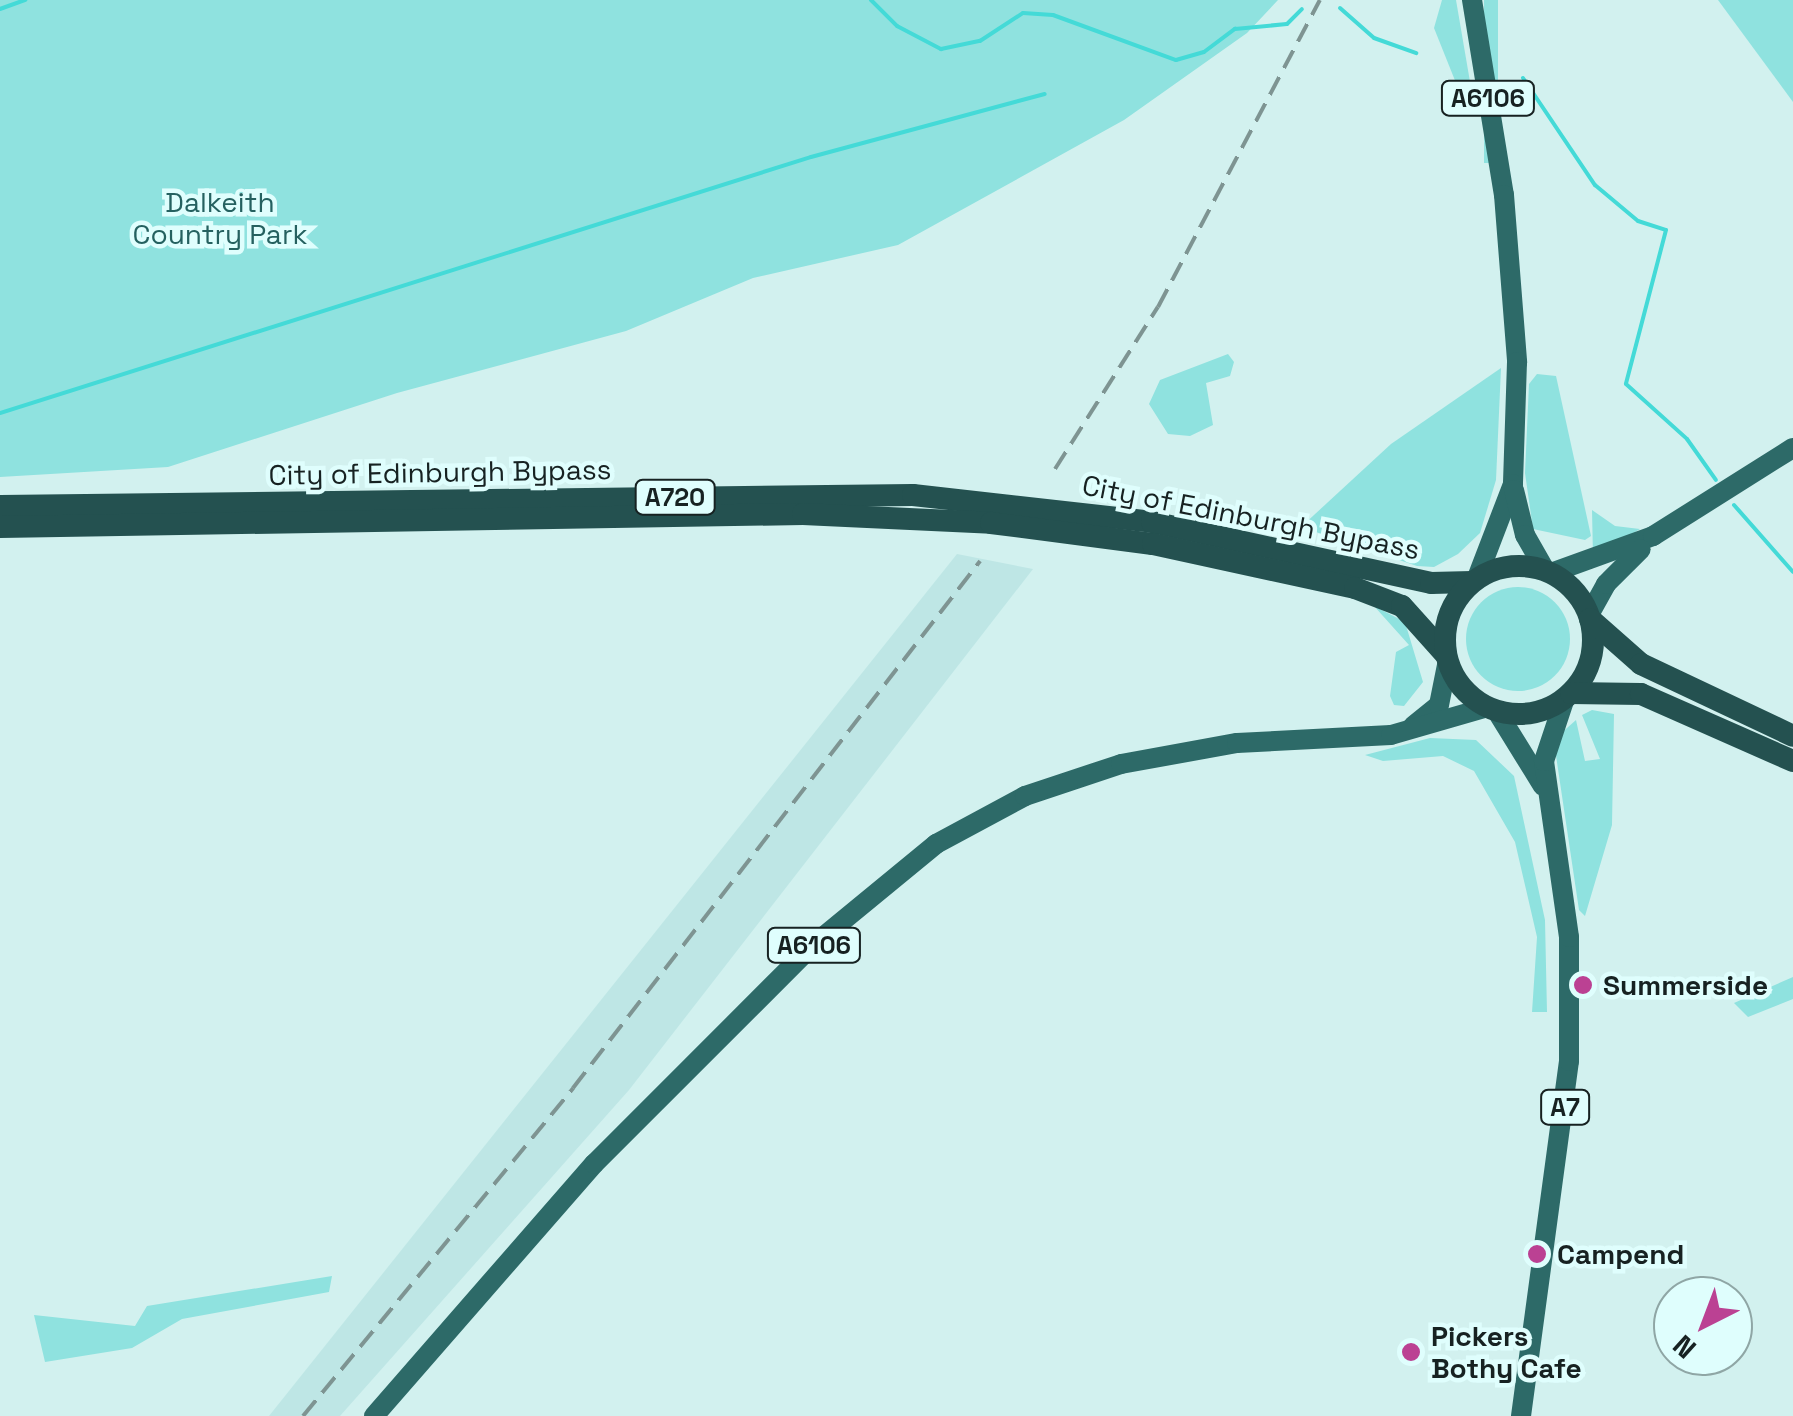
<!DOCTYPE html>
<style>
body{margin:0}
#map{position:relative;width:1793px;height:1416px;overflow:hidden;background:#d2f1ef;font-family:"Space Grotesk",sans-serif}
div>[style]{position:absolute}
.built>*{inset:0;background:#bee6e5}
.green>*{inset:0;background:#8fe2df;transform-origin:0 0}
.round{border-radius:50%}
.stream>*{height:4px;margin:-2px;padding:0 2px;transform-origin:2px;border-radius:2px;background:#44dad7}
.major>*{height:20px;margin:-10px;padding:0 10px;transform-origin:10px;border-radius:10px;background:#2d6a68}
.highway>*{height:22px;margin:-11px;padding:0 11px;transform-origin:11px;border-radius:11px;background:#245150}
.highway>.ring{margin:-11px;padding:0;box-sizing:content-box;background:none;border:22px solid #245150;border-radius:50%}
.rail>*{height:4px;margin-top:-2px;transform-origin:0;background:repeating-linear-gradient(90deg,#7e9492 0 20px,transparent 0 30px)}
.dots>*{width:28px;height:28px;translate:-50% -50%;box-sizing:border-box;border:5px solid #dffefd;border-radius:50%}
span{translate:-50% -50%;white-space:nowrap;text-align:center;line-height:1.15;-webkit-text-stroke:9px #dffefd;paint-order:stroke}
.shield-label span{padding:2px 8px;background:#dffefd;border:2px solid;border-radius:8px;-webkit-text-stroke-width:0}
.shield-label{font-size:25px;color:#172222;font-weight:700}
.park-label{font-size:28px;color:#256160}
.street-label{font-size:28px;color:#172222}
.poi-label{font-size:28px;color:#172222;font-weight:700}
.left{translate:0 -50%;text-align:left}
.north{position:absolute;left:1653px;top:1276px;width:100px;height:100px;box-sizing:border-box;background:#dffefd;border:2px solid #8fa6a5;border-radius:50%;rotate:222deg;font-size:28px;font-weight:700;line-height:40px;text-align:center;color:#172222}
.north::after{content:'';display:block;margin:auto;width:35px;height:45px;background:#bb4193;clip-path:polygon(50% 0,100% 100%,50% 72%,0 100%)}
</style>
<div id="map">
<div class="built">
<div style="clip-path:polygon(957px 554px,1033px 569px,629px 1090px,340px 1416px,269px 1416px)"></div>
</div>
<div class="green">
<div style="clip-path:polygon(0 0,1278px 0,1247px 33px,1124px 120px,898px 245px,753px 278px,626px 331px,397px 393px,168px 467px,0 477px)"></div>
<div style="clip-path:polygon(1442px 0,1456px 0,1475px 111px,1468px 113px,1434px 28px)"></div>
<div style="left:1484px;top:0;width:14px;height:163px"></div>
<div style="clip-path:polygon(1718px 0,1793px 0,1793px 102px)"></div>
<div style="clip-path:polygon(1228px 354px,1234px 362px,1230px 376px,1206px 383px,1213px 425px,1190px 436px,1168px 434px,1149px 404px,1160px 380px)"></div>
<div style="clip-path:polygon(1501px 368px,1496px 480px,1480px 533px,1458px 554px,1434px 567px,1417px 566px,1301px 527px,1391px 444px)"></div>
<div style="clip-path:polygon(1537px 374px,1556px 376px,1591px 536px,1585px 540px,1533px 529px,1525px 473px,1529px 384px)"></div>
<div style="clip-path:polygon(1592px 510px,1615px 526px,1640px 529px,1593px 557px)"></div>
<div class="round" style="left:1466px;top:587px;width:104px;height:104px"></div>
<div style="clip-path:polygon(1374px 606px,1405px 622px,1423px 682px,1404px 706px,1394px 705px,1390px 696px,1396px 652px,1409px 645px)"></div>
<div style="clip-path:polygon(1592px 710px,1614px 714px,1612px 825px,1585px 916px,1579px 910px,1555px 749px,1558px 736px,1576px 720px,1585px 761px,1600px 759px,1582px 715px)"></div>
<div style="clip-path:polygon(1430px 738px,1476px 740px,1514px 776px,1545px 920px,1547px 1012px,1532px 1012px,1537px 937px,1515px 842px,1474px 771px,1443px 756px,1383px 761px,1365px 755px)"></div>
<div style="clip-path:polygon(1793px 977px,1793px 999px,1748px 1017px,1734px 1003px)"></div>
<div style="clip-path:polygon(332px 1276px,329px 1292px,182px 1319px,132px 1348px,45px 1362px,34px 1315px,135px 1326px,147px 1306px)"></div>
</div>
<div class="stream">
<div style="left:871px;top:0;width:37px;rotate:45deg"></div>
<div style="left:897px;top:26px;width:50px;rotate:27.6deg"></div>
<div style="left:941px;top:49px;width:40px;rotate:-12deg"></div>
<div style="left:980px;top:41px;width:51px;rotate:-33.1deg"></div>
<div style="left:1023px;top:13px;width:30px;rotate:4deg"></div>
<div style="left:1053px;top:15px;width:131px;rotate:20.1deg"></div>
<div style="left:1176px;top:60px;width:29px;rotate:-16deg"></div>
<div style="left:1204px;top:52px;width:39px;rotate:-37deg"></div>
<div style="left:1235px;top:29px;width:52px;rotate:-5.5deg"></div>
<div style="left:1287px;top:24px;width:21px;rotate:-45deg"></div>
<div style="left:1340px;top:8px;width:45px;rotate:41.4deg"></div>
<div style="left:1374px;top:38px;width:45px;rotate:19.7deg"></div>
<div style="left:0;top:9px;width:27px;rotate:-20deg"></div>
<div style="left:1523px;top:78px;width:129px;rotate:56.1deg"></div>
<div style="left:1595px;top:185px;width:56px;rotate:39.9deg"></div>
<div style="left:1638px;top:221px;width:29px;rotate:18deg"></div>
<div style="left:1666px;top:230px;width:159px;rotate:104.6deg"></div>
<div style="left:1626px;top:384px;width:82px;rotate:42deg"></div>
<div style="left:1687px;top:439px;width:50px;rotate:54.7deg"></div>
<div style="left:0;top:413px;width:850px;rotate:-17.52deg"></div>
<div style="left:811px;top:157px;width:242px;rotate:-15.1deg"></div>
<div style="left:1734px;top:505px;width:89px;rotate:48.6deg"></div>
</div>
<div class="major">
<div style="left:1472px;top:0;width:198px;rotate:80.7deg"></div>
<div style="left:1504px;top:195px;width:168px;rotate:85.5deg"></div>
<div style="left:1517px;top:362px;width:122px;rotate:91.9deg"></div>
<div style="left:1513px;top:484px;width:101px;rotate:111deg"></div>
<div style="left:1514px;top:490px;width:46px;rotate:76.3deg"></div>
<div style="left:1525px;top:535px;width:40px;rotate:60.3deg"></div>
<div style="left:1551px;top:573px;width:109px;rotate:-19.9deg"></div>
<div style="left:1653px;top:536px;width:165px;rotate:-32.2deg"></div>
<div style="left:1589px;top:615px;width:35px;rotate:-61deg"></div>
<div style="left:1606px;top:584px;width:49px;rotate:-45deg"></div>
<div style="left:1496px;top:710px;width:89px;rotate:58.3deg"></div>
<div style="left:1413px;top:726px;width:33px;rotate:-39deg"></div>
<div style="left:1439px;top:705px;width:46px;rotate:-78.7deg"></div>
<div style="left:374px;top:1416px;width:335px;rotate:-48.9deg"></div>
<div style="left:594px;top:1164px;width:308px;rotate:-45deg"></div>
<div style="left:812px;top:946px;width:161px;rotate:-39.4deg"></div>
<div style="left:936px;top:844px;width:101px;rotate:-28.3deg"></div>
<div style="left:1025px;top:796px;width:101px;rotate:-18.4deg"></div>
<div style="left:1121px;top:764px;width:118px;rotate:-10.3deg"></div>
<div style="left:1237px;top:743px;width:154px;rotate:-3deg"></div>
<div style="left:1391px;top:735px;width:101px;rotate:-16.1deg"></div>
<div style="left:1521px;top:1416px;width:358px;rotate:-82.3deg"></div>
<div style="left:1569px;top:1061px;width:124px;rotate:-90deg"></div>
<div style="left:1569px;top:937px;width:178px;rotate:-98.1deg"></div>
<div style="left:1544px;top:761px;width:66px;rotate:-71.6deg"></div>
</div>
<div class="highway">
<div style="left:0;top:506px;width:913px;rotate:-0.69deg"></div>
<div style="left:913px;top:495px;width:241px;rotate:6.4deg"></div>
<div style="left:1152px;top:522px;width:286px;rotate:12.3deg"></div>
<div style="left:1431px;top:583px;width:41px;rotate:-1.4deg"></div>
<div style="left:0;top:527px;width:803px;rotate:-0.93deg"></div>
<div style="left:803px;top:514px;width:188px;rotate:2.7deg"></div>
<div style="left:991px;top:523px;width:163px;rotate:7.4deg"></div>
<div style="left:1153px;top:544px;width:207px;rotate:12.3deg"></div>
<div style="left:1355px;top:588px;width:50px;rotate:21deg"></div>
<div style="left:1402px;top:606px;width:66px;rotate:48.1deg"></div>
<div class="ring" style="left:1445px;top:566px;width:126px;height:126px"></div>
<div style="left:1590px;top:619px;width:68px;rotate:41.4deg"></div>
<div style="left:1641px;top:664px;width:168px;rotate:25.3deg"></div>
<div style="left:1571px;top:693px;width:70px;rotate:0.8deg"></div>
<div style="left:1641px;top:694px;width:166px;rotate:23.8deg"></div>
</div>
<div class="rail">
<div style="left:1055px;top:469px;width:192px;rotate:-57.6deg"></div>
<div style="left:1158px;top:307px;width:347px;rotate:-62.2deg"></div>
<div style="left:303px;top:1416px;width:425px;rotate:-50.5deg"></div>
<div style="left:573px;top:1088px;width:666px;rotate:-52.32deg"></div>
</div>
<div class="dots">
<div style="left:1583px;top:985px;background:#bb4193"></div>
<div style="left:1537px;top:1254px;background:#bb4193"></div>
<div style="left:1411px;top:1352px;background:#bb4193"></div>
</div>
<div class="shield-label">
<span style="left:1488px;top:98px">A6106</span>
<span style="left:675px;top:497px">A720</span>
<span style="left:814px;top:945px">A6106</span>
<span style="left:1565px;top:1107px">A7</span>
</div>
<div class="park-label">
<span style="left:220px;top:218px">Dalkeith<br>Country Park</span>
</div>
<div class="street-label">
<span style="left:440px;top:472px;rotate:-1deg">City of Edinburgh Bypass</span>
<span style="left:1251px;top:517px;rotate:11deg">City of Edinburgh Bypass</span>
</div>
<div class="poi-label">
<span class="left" style="left:1603px;top:985px">Summerside</span>
<span class="left" style="left:1557px;top:1254px">Campend</span>
<span class="left" style="left:1431px;top:1352px">Pickers<br>Bothy Cafe</span>
</div>
<div class="north">N</div>
</div>
